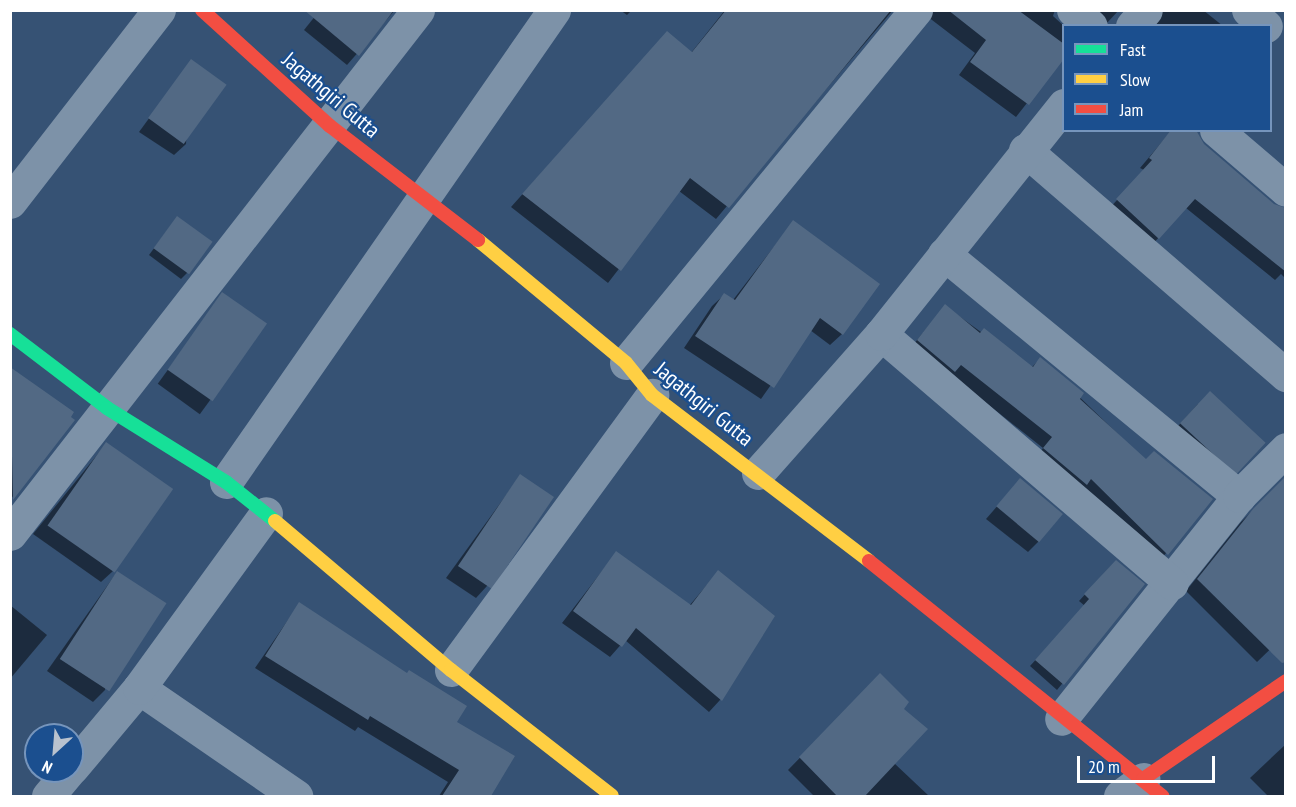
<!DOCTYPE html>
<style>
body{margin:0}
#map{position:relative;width:1296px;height:807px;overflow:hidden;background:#365274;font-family:"PT Sans Narrow",sans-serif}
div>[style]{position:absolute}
.shadow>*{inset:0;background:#0007;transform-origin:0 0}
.building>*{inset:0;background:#526984;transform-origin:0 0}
.street>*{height:33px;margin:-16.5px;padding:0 16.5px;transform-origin:16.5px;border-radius:16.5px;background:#7d92a8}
.fast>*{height:14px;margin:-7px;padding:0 7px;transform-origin:7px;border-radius:7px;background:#16e098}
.slow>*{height:14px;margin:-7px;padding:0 7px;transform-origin:7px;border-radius:7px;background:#ffcf43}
.jam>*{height:14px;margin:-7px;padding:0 7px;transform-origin:7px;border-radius:7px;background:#f24e42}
span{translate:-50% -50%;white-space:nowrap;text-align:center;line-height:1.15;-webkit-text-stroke:4.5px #1b4f8f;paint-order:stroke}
.street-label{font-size:22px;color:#fff}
.frame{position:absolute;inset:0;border:12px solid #fff;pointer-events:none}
.legend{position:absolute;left:1062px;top:24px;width:210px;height:108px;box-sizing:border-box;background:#1b4f8f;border:2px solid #7695bc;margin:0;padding:8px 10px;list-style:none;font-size:18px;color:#fff}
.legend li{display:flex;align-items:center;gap:12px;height:30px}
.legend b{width:30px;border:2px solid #7695bc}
.north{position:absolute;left:24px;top:723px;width:60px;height:60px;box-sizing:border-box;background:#1b4f8f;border:2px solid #7695bc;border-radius:50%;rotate:206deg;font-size:16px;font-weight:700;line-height:24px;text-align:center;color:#fff}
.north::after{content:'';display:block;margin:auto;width:21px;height:27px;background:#b9c2ce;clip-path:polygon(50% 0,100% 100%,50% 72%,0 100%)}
.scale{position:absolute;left:1077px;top:756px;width:138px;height:27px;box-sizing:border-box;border:3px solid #fff;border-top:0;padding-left:8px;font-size:18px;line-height:21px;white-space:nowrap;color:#fff;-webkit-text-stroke:4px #1b4f8f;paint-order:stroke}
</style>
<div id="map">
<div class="shadow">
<div style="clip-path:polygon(320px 10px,395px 10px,347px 65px,304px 30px)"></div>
<div style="clip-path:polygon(620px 10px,632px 10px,627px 15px)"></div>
<div style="clip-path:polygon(725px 10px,893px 10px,716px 219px,679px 191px,608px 283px,511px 207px,655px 46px,691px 53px)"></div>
<div style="clip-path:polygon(919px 10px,1055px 10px,1053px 16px,1064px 26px,1064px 56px,1016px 117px,959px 75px,975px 53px)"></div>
<div style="clip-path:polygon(1074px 10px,1119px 10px,1106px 24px)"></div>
<div style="clip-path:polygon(1147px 10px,1203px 10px,1223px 26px,1152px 26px)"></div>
<div style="clip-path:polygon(191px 61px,186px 144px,174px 155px,139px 132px)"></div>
<div style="clip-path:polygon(1172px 130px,1203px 145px,1273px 206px,1286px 210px,1286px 279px,1281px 274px,1275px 280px,1186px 208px,1149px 248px,1108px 210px,1144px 170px,1140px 168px)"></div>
<div style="clip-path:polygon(793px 222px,842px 334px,830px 345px,810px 330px,761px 399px,684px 348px,712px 306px,724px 295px,733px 300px)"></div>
<div style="clip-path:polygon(172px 224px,187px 273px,181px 279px,149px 255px)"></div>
<div style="left:223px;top:294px;width:52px;height:111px;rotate:36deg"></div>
<div style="clip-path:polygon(945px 306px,1031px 368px,1040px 359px,1146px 461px,1211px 499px,1157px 564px,1035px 459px,1043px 448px,951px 375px,908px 351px)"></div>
<div style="clip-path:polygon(10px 369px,73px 420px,10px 500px)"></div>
<div style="clip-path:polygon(1198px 404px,1264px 443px,1225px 481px,1169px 436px)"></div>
<div style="clip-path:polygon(106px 444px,113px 571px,101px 582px,33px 534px)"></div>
<div style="clip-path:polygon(520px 476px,487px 586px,476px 598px,446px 578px)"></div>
<div style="clip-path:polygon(1286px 478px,1286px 634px,1257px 662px,1186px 591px,1241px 522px)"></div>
<div style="clip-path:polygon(1020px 480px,1039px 541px,1028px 552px,986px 519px)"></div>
<div style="clip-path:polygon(616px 553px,689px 606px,718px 572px,773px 617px,720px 700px,709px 712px,625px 640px,610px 657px,562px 623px)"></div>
<div style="clip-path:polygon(1110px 567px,1143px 584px,1057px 690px,1030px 666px,1085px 606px,1079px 601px)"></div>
<div style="clip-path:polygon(117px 572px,105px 690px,93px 702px,47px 671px)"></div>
<div style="clip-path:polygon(299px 604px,407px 675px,410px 672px,465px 706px,455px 723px,513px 757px,489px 796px,439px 796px,448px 782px,358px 727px,355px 731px,255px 668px)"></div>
<div style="clip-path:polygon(10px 605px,47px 635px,10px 679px)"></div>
<div style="clip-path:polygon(880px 676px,894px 763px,929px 796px,814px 796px,788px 770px)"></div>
<div style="clip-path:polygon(1286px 744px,1286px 796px,1268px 796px,1250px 778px)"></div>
</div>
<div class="building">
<div style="clip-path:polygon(304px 10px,394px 10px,359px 56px)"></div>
<div style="clip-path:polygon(726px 10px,891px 10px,729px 208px,690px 178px,621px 271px,522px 194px,667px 31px,692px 52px)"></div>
<div style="clip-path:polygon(948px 10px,1018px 10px,1064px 44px,1064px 59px,1029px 105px,970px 62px,986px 40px)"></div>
<div style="left:191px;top:59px;width:44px;height:73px;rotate:36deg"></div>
<div style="clip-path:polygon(1171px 130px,1196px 130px,1204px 144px,1274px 204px,1286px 208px,1286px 272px,1195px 199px,1159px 239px,1116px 199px,1152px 160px,1149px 158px)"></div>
<div style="left:177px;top:216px;width:44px;height:40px;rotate:36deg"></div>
<div style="clip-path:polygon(793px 220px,880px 284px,843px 335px,820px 318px,774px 388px,695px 336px,724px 293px,735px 300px)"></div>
<div style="left:222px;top:292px;width:55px;height:95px;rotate:35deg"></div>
<div style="clip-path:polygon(945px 304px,980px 333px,984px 328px,1033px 367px,1040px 357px,1084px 393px,1080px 399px,1146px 459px,1154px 451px,1213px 499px,1168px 555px,1091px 479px,1087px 485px,1043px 448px,1052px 437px,961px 365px,955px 372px,917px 340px)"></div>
<div style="clip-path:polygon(10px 367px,74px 412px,71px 417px,75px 420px,13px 500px)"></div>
<div style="left:1210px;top:391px;width:76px;height:44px;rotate:43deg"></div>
<div style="left:106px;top:442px;width:82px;height:102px;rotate:35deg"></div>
<div style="left:520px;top:474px;width:41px;height:111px;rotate:34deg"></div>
<div style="clip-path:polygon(1286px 476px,1286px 662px,1282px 663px,1197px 579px,1253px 509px)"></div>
<div style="left:1020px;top:478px;width:56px;height:37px;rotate:40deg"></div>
<div style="clip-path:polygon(616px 551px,691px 605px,718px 570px,775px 616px,722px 701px,636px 628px,622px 647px,573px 611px)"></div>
<div style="clip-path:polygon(1116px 560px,1145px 584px,1064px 685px,1035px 660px,1089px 599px,1084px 594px)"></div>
<div style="left:117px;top:571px;width:59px;height:105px;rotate:33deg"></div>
<div style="clip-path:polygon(299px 602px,407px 673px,409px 670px,467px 706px,457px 722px,515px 756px,491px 796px,442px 796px,459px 770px,370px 716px,368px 720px,265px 656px)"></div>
<div style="clip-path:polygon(880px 673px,909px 702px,904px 709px,928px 729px,865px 796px,837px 796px,799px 757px)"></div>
</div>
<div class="street">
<div style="left:1073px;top:10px;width:24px;rotate:42deg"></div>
<div style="left:1248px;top:10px;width:24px;rotate:42deg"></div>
<div style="left:1132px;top:26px;width:21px;rotate:-49deg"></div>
<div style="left:1216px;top:130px;width:92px;rotate:40.6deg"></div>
<div style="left:1025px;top:150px;width:345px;rotate:40.8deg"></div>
<div style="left:10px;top:202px;width:243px;rotate:-52.2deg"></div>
<div style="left:944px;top:254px;width:382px;rotate:39.4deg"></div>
<div style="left:1239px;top:496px;width:285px;rotate:128.6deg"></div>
<div style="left:881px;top:334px;width:383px;rotate:40.6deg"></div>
<div style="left:626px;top:363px;width:457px;rotate:-50.6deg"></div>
<div style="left:758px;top:473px;width:186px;rotate:-48.5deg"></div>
<div style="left:881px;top:334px;width:293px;rotate:-51.4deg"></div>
<div style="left:226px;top:482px;width:575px;rotate:-55.2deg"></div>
<div style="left:1239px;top:496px;width:66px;rotate:-45deg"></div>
<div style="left:10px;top:534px;width:664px;rotate:-52.09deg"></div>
<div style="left:451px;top:670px;width:341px;rotate:-53.8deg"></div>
<div style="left:139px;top:688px;width:191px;rotate:34.5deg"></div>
<div style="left:72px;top:768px;width:104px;rotate:-50.1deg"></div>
<div style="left:139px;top:688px;width:216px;rotate:-54deg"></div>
<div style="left:48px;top:796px;width:33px;rotate:-50deg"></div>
<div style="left:1120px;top:796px;width:29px;rotate:-36deg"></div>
</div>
<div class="fast">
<div style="left:10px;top:334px;width:122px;rotate:37.3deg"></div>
<div style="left:107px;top:408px;width:140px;rotate:31.9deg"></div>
<div style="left:226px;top:482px;width:63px;rotate:38.5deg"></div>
</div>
<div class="slow">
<div style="left:478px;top:240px;width:192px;rotate:39.7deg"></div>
<div style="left:626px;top:363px;width:41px;rotate:50.9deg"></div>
<div style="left:652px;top:395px;width:273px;rotate:37.4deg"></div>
<div style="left:275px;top:521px;width:231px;rotate:40.3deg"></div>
<div style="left:451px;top:670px;width:204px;rotate:38deg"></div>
</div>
<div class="jam">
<div style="left:202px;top:10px;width:173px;rotate:42.2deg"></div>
<div style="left:330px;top:126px;width:187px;rotate:37.6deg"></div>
<div style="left:869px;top:561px;width:376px;rotate:38.7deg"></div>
<div style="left:1143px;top:779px;width:173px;rotate:-34.4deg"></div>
</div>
<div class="street-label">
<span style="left:331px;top:95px;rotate:40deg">Jagathgiri Gutta</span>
<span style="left:704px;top:404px;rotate:39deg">Jagathgiri Gutta</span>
</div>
<div class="frame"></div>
<ul class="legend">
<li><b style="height:8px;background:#16e098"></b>Fast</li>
<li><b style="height:8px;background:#ffcf43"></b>Slow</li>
<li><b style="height:8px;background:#f24e42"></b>Jam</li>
</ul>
<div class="north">N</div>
<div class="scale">20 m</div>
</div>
